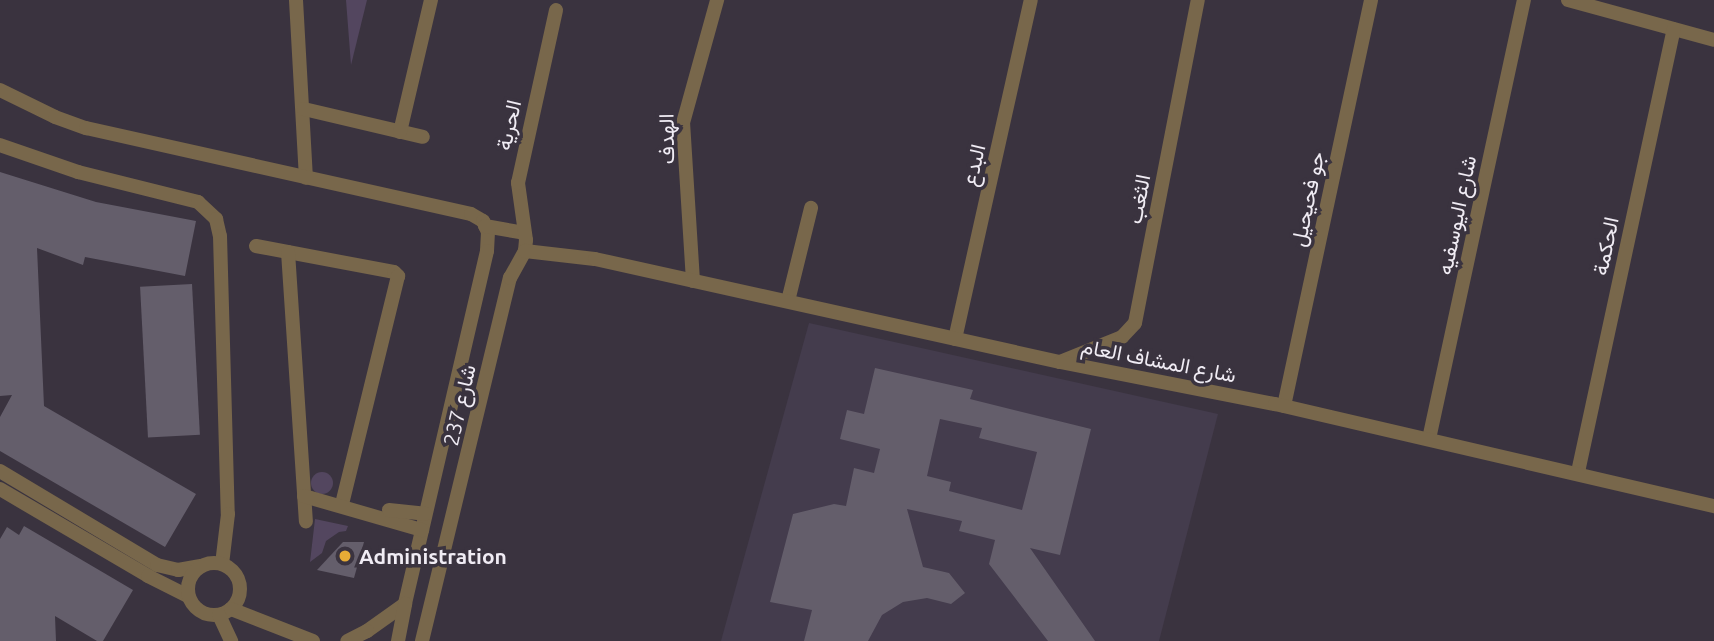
<!DOCTYPE html>
<meta charset="utf-8">
<style>
body{margin:0}
#map{position:relative;width:1714px;height:641px;overflow:hidden;background:#3a333f;font-family:Ubuntu,Vazirmatn,sans-serif}
div>[style]{position:absolute}
.built>*{inset:0;background:#443c4d}
.green>*{inset:0;background:#53465f}
.round{border-radius:50%}
.building>*{inset:0;background:#645e6b;transform-origin:0 0}
.minor>*{height:14px;margin:-7px;padding:0 7px;transform-origin:7px;border-radius:7px;background:#78674b}
.minor>.ring{margin:-7px;padding:0;box-sizing:content-box;background:none;border:14px solid #78674b;border-radius:50%}
.dots>*{width:19px;height:19px;translate:-50% -50%;box-sizing:border-box;border:4px solid #3a333f;border-radius:50%}
span{translate:-50% -50%;white-space:nowrap;text-align:center;line-height:1.15;-webkit-text-stroke:7px #3a333f;paint-order:stroke}
.street-label{font-size:21px;color:#f0ecf4}
.poi-label{font-size:21px;color:#f0ecf4;font-weight:700}
.left{translate:0 -50%;text-align:left}
</style>
<div id="map">
<div class="built">
<div style="clip-path:polygon(809px 323px,1218px 414px,1159px 641px,721px 641px)"></div>
</div>
<div class="green">
<div style="clip-path:polygon(346px 0,367px 0,351px 65px)"></div>
<div class="round" style="left:311px;top:472px;width:22px;height:22px"></div>
<div style="clip-path:polygon(315px 519px,348px 526px,346px 531px,339px 532px,326px 541px,322px 553px,310px 562px)"></div>
</div>
<div class="building">
<div style="clip-path:polygon(0 172px,96px 202px,196px 221px,185px 276px,85px 257px,83px 265px,37px 248px,44px 406px,196px 494px,165px 547px,0 451px,0 417px,12px 395px,0 396px)"></div>
<div style="left:192px;top:284px;width:151px;height:52px;rotate:87deg"></div>
<div style="clip-path:polygon(evenodd,875px 368px,973px 390px,970px 399px,1091px 429px,1060px 555px,1030px 548px,1095px 641px,1048px 641px,989px 564px,995px 540px,959px 531px,962px 521px,907px 509px,923px 567px,949px 573px,965px 593px,951px 604px,927px 598px,903px 602px,882px 615px,868px 641px,804px 641px,812px 610px,770px 602px,793px 514px,834px 504px,846px 506px,854px 468px,874px 473px,880px 449px,840px 439px,847px 410px,864px 414px,875px 368px,940px 419px,982px 428px,979px 438px,1037px 452px,1022px 510px,949px 491px,951px 482px,927px 476px,940px 419px)"></div>
<div style="clip-path:polygon(24px 526px,133px 590px,103px 641px,97px 641px,55px 616px,56px 641px,0 641px,0 539px,7px 527px,19px 535px)"></div>
<div style="clip-path:polygon(343px 542px,364px 542px,354px 578px,317px 570px)"></div>
</div>
<div class="minor">
<div style="left:296px;top:0;width:178px;rotate:86.8deg"></div>
<div style="left:1568px;top:0;width:151px;rotate:15.3deg"></div>
<div style="left:0;top:90px;width:61px;rotate:26.1deg"></div>
<div style="left:55px;top:117px;width:33px;rotate:20deg"></div>
<div style="left:86px;top:128px;width:394px;rotate:12.6deg"></div>
<div style="left:471px;top:214px;width:14px;rotate:30deg"></div>
<div style="left:483px;top:221px;width:12px;rotate:66deg"></div>
<div style="left:488px;top:232px;width:19px;rotate:93deg"></div>
<div style="left:487px;top:251px;width:362px;rotate:103.1deg"></div>
<div style="left:405px;top:604px;width:47px;rotate:144.6deg"></div>
<div style="left:367px;top:631px;width:22px;rotate:153deg"></div>
<div style="left:304px;top:109px;width:122px;rotate:13.2deg"></div>
<div style="left:400px;top:132px;width:136px;rotate:-76.8deg"></div>
<div style="left:0;top:145px;width:83px;rotate:19.1deg"></div>
<div style="left:78px;top:172px;width:124px;rotate:14deg"></div>
<div style="left:198px;top:202px;width:25px;rotate:43deg"></div>
<div style="left:216px;top:219px;width:17px;rotate:77deg"></div>
<div style="left:220px;top:236px;width:278px;rotate:88.4deg"></div>
<div style="left:228px;top:514px;width:50px;rotate:96.8deg"></div>
<div style="left:485px;top:226px;width:40px;rotate:10deg"></div>
<div style="left:256px;top:246px;width:140px;rotate:10.7deg"></div>
<div style="left:394px;top:272px;width:6px;rotate:45deg"></div>
<div style="left:398px;top:276px;width:235px;rotate:103.8deg"></div>
<div style="left:525px;top:251px;width:11px;rotate:-85deg"></div>
<div style="left:526px;top:240px;width:58px;rotate:-98deg"></div>
<div style="left:518px;top:183px;width:177px;rotate:-77.6deg"></div>
<div style="left:288px;top:252px;width:270px;rotate:86.2deg"></div>
<div style="left:693px;top:281px;width:158px;rotate:-93.6deg"></div>
<div style="left:683px;top:123px;width:128px;rotate:-74.5deg"></div>
<div style="left:788px;top:301px;width:96px;rotate:-76.1deg"></div>
<div style="left:955px;top:339px;width:347px;rotate:-77.4deg"></div>
<div style="left:1060px;top:362px;width:67px;rotate:-22deg"></div>
<div style="left:1122px;top:337px;width:19px;rotate:-47deg"></div>
<div style="left:1135px;top:323px;width:329px;rotate:-79deg"></div>
<div style="left:1284px;top:406px;width:415px;rotate:-77.9deg"></div>
<div style="left:1429px;top:439px;width:449px;rotate:-77.8deg"></div>
<div style="left:0;top:471px;width:183px;rotate:30.9deg"></div>
<div style="left:157px;top:565px;width:22px;rotate:13deg"></div>
<div style="left:178px;top:570px;width:23px;rotate:-10deg"></div>
<div style="left:1578px;top:472px;width:453px;rotate:-77.8deg"></div>
<div style="left:0;top:489px;width:172px;rotate:30.4deg"></div>
<div style="left:148px;top:576px;width:45px;rotate:26.6deg"></div>
<div style="left:304px;top:496px;width:123px;rotate:16.1deg"></div>
<div style="left:389px;top:510px;width:36px;rotate:6deg"></div>
<div class="ring" style="left:188px;top:563px;width:38px;height:38px"></div>
<div style="left:231px;top:609px;width:88px;rotate:21.3deg"></div>
<div style="left:219px;top:615px;width:29px;rotate:65deg"></div>
<div style="left:398px;top:641px;width:38px;rotate:-79deg"></div>
<div style="left:422px;top:641px;width:374px;rotate:-76.4deg"></div>
<div style="left:510px;top:278px;width:31px;rotate:-61deg"></div>
<div style="left:525px;top:251px;width:70px;rotate:6.5deg"></div>
<div style="left:595px;top:259px;width:476px;rotate:12.5deg"></div>
<div style="left:1060px;top:362px;width:219px;rotate:11.1deg"></div>
<div style="left:1275px;top:404px;width:451px;rotate:13.1deg"></div>
</div>
<div class="dots">
<div style="left:345px;top:556px;background:#e7ac36"></div>
</div>
<div class="street-label">
<span style="left:508px;top:125px;rotate:-77deg">الحرية</span>
<span style="left:666px;top:139px;rotate:-91deg">الهدف</span>
<span style="left:973px;top:165px;rotate:-77deg">البدع</span>
<span style="left:1138px;top:199px;rotate:-79deg">الثغب</span>
<span style="left:1307px;top:199px;rotate:-78deg">جو فحيحيل</span>
<span style="left:1456px;top:215px;rotate:-78deg">شارع اليوسفيه</span>
<span style="left:1605px;top:246px;rotate:-78deg">الحكمة</span>
<span style="left:1159px;top:360px;rotate:11deg">شارع المشاف العام</span>
<span style="left:459px;top:405px;rotate:-77deg">شارع 237</span>
</div>
<div class="poi-label">
<span class="left" style="left:359px;top:556px">Administration</span>
</div>
</div>
